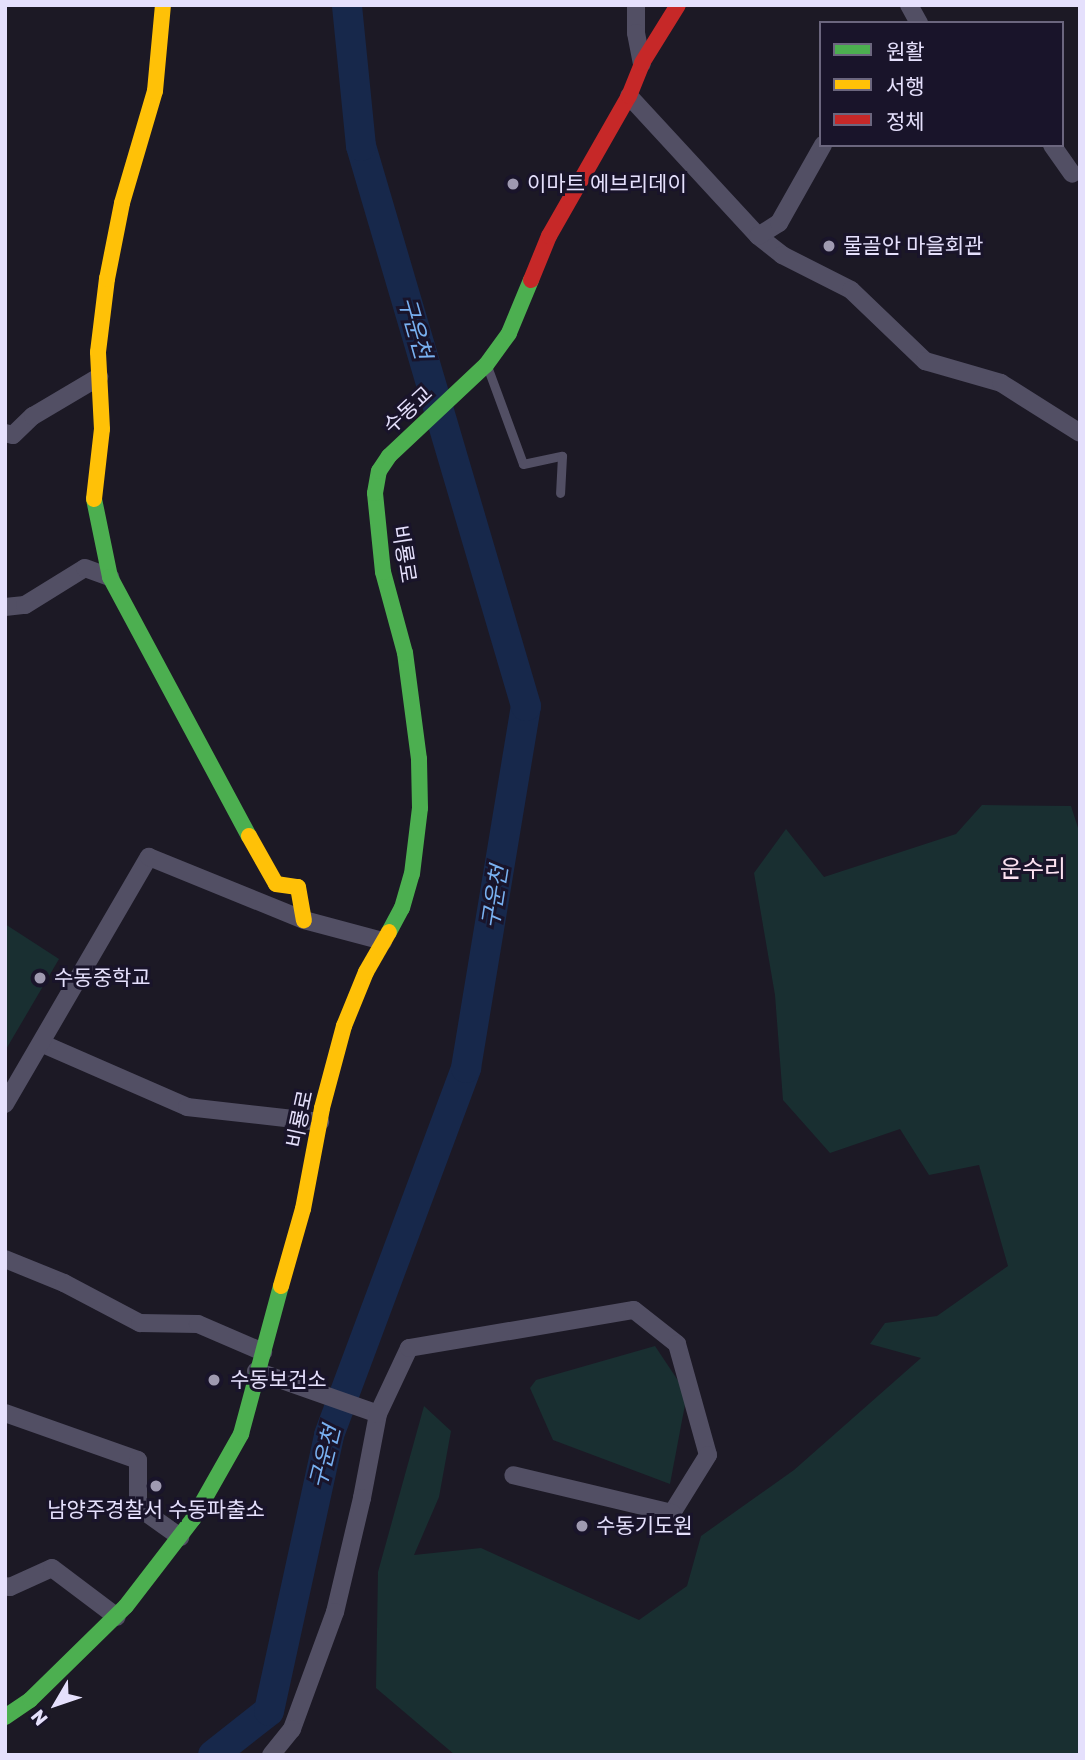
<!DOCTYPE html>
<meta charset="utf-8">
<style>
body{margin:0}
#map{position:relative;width:1085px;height:1760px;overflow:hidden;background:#1c1925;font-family:Rubik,"Noto Sans KR",sans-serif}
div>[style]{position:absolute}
.green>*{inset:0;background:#192f31}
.river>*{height:30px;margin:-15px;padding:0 15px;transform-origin:15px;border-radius:15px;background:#17284b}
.lane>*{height:9px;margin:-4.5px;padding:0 4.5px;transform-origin:4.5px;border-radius:4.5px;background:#524f64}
.street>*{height:18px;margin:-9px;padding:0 9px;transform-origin:9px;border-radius:9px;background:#524f64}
.fast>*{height:16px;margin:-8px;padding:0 8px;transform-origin:8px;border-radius:8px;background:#4caf50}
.slow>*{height:16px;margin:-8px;padding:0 8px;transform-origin:8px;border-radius:8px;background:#ffc107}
.jam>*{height:16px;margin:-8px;padding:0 8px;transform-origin:8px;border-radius:8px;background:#c62828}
.dots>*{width:19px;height:19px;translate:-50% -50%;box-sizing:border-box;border:4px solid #19142a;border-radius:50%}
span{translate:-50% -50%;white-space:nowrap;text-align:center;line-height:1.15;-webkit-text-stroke:6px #19142a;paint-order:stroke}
.poi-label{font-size:21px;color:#e5e0fc}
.left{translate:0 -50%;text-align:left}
.street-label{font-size:21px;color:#e5e0fc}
.water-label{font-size:23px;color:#79b1f1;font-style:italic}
.quarter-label{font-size:24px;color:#fce2f1}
.frame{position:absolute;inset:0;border:7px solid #e5e0fc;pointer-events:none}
.legend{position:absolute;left:819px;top:21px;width:245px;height:126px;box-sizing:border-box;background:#19142a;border:2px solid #6b667e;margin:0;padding:9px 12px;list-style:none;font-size:21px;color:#e5e0fc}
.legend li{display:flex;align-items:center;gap:14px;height:35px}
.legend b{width:35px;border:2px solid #6b667e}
.north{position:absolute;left:21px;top:1669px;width:70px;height:70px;-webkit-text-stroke:5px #19142a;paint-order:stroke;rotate:231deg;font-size:19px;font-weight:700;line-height:28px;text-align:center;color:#e5e0fc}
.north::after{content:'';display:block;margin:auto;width:24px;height:32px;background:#e5e0fc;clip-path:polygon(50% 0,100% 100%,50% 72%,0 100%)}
</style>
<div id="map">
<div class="green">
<div style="clip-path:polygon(982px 805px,1071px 806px,1080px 834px,1080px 1755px,455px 1755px,376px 1688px,378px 1572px,424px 1406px,451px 1431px,439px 1497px,414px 1555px,481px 1548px,639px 1620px,687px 1586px,701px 1536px,794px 1470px,921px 1358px,870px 1344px,885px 1323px,937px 1316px,1008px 1266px,979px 1165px,929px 1175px,900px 1129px,830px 1153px,783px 1100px,775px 995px,754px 873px,786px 829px,824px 877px,956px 834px)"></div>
<div style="clip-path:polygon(5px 924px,59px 959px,5px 1051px)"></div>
<div style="clip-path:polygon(655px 1346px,687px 1394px,670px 1484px,553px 1440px,530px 1388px,536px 1380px)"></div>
</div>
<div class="river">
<div style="left:213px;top:1755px;width:71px;rotate:-38.2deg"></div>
<div style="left:269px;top:1711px;width:282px;rotate:-77.7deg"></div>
<div style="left:329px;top:1435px;width:392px;rotate:-69.5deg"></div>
<div style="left:466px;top:1068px;width:367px;rotate:-80.6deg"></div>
<div style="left:526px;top:706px;width:584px;rotate:-106.42deg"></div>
<div style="left:361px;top:146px;width:142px;rotate:-95.7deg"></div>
</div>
<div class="lane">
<div style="left:487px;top:366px;width:104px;rotate:69.8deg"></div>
<div style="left:523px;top:464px;width:40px;rotate:-12deg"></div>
<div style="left:562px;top:456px;width:37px;rotate:93deg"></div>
</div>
<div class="street">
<div style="left:636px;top:5px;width:28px;rotate:90deg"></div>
<div style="left:636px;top:33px;width:31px;rotate:79deg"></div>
<div style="left:909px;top:5px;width:21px;rotate:61deg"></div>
<div style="left:629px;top:96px;width:190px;rotate:47.3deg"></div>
<div style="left:758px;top:236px;width:31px;rotate:38deg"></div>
<div style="left:782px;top:255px;width:77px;rotate:26.9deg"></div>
<div style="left:851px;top:290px;width:103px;rotate:43.8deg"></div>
<div style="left:925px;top:361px;width:79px;rotate:16.1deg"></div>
<div style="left:1001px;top:383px;width:93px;rotate:32.3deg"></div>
<div style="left:1052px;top:145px;width:35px;rotate:55deg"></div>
<div style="left:758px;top:236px;width:25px;rotate:-32deg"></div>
<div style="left:779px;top:223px;width:90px;rotate:-60.6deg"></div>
<div style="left:5px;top:433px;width:8px;rotate:14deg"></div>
<div style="left:13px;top:435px;width:28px;rotate:-44deg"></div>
<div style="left:33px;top:416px;width:77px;rotate:-30.6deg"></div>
<div style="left:5px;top:607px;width:20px;rotate:-6deg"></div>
<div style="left:25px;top:605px;width:70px;rotate:-31.7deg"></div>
<div style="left:85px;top:568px;width:27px;rotate:20deg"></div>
<div style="left:43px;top:1044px;width:157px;rotate:23.6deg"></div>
<div style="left:187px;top:1107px;width:134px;rotate:6.4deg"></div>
<div style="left:5px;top:1104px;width:286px;rotate:-59.8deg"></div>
<div style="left:149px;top:857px;width:167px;rotate:22.1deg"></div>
<div style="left:304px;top:920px;width:82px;rotate:14.9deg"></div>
<div style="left:5px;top:1259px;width:64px;rotate:22.1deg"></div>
<div style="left:64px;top:1283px;width:86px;rotate:27.8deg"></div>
<div style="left:140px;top:1323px;width:58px;rotate:1deg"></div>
<div style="left:198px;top:1324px;width:71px;rotate:23.3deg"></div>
<div style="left:256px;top:1371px;width:129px;rotate:19.4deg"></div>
<div style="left:378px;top:1414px;width:86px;rotate:100.8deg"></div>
<div style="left:362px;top:1498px;width:117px;rotate:103.3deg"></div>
<div style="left:335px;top:1612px;width:125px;rotate:110.2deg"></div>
<div style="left:292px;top:1729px;width:33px;rotate:129deg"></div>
<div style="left:5px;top:1413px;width:141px;rotate:19.5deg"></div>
<div style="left:138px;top:1460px;width:47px;rotate:90deg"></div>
<div style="left:138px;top:1507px;width:52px;rotate:35.5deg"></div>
<div style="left:378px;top:1414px;width:73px;rotate:-64.8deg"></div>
<div style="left:409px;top:1348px;width:228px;rotate:-9.6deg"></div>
<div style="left:634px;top:1310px;width:55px;rotate:38.3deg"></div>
<div style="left:677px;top:1344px;width:115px;rotate:74.4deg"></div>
<div style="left:708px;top:1455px;width:68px;rotate:121.8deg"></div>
<div style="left:672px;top:1513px;width:163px;rotate:-166.6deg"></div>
<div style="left:5px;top:1586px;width:5px;rotate:11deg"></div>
<div style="left:10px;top:1587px;width:46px;rotate:-24.3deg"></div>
<div style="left:52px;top:1568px;width:81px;rotate:37deg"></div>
</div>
<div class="fast">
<div style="left:94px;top:499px;width:80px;rotate:78.4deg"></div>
<div style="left:110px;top:577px;width:294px;rotate:61.8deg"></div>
<div style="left:389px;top:932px;width:27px;rotate:-62deg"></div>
<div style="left:402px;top:908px;width:35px;rotate:-74deg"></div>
<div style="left:412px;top:874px;width:66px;rotate:-83.1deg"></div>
<div style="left:420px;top:808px;width:49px;rotate:-91.2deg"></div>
<div style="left:419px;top:759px;width:107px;rotate:-97.5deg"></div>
<div style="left:405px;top:653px;width:84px;rotate:-105.2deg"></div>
<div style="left:383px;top:572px;width:79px;rotate:-95.8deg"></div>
<div style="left:375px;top:493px;width:22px;rotate:-80deg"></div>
<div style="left:379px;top:471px;width:18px;rotate:-56deg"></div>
<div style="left:389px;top:456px;width:133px;rotate:-43.2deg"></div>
<div style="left:486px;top:365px;width:39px;rotate:-54deg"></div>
<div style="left:509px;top:333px;width:57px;rotate:-67.5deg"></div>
<div style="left:5px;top:1717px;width:30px;rotate:-34deg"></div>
<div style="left:30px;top:1700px;width:134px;rotate:-44.4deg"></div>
<div style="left:126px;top:1606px;width:110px;rotate:-52.4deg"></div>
<div style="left:193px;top:1519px;width:98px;rotate:-60.5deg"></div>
<div style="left:241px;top:1434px;width:153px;rotate:-74.9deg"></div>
</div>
<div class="slow">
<div style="left:94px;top:499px;width:70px;rotate:-83.5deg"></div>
<div style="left:102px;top:429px;width:77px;rotate:-93deg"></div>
<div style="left:98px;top:352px;width:74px;rotate:-83deg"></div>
<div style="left:107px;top:279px;width:77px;rotate:-78.8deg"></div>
<div style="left:122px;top:203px;width:117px;rotate:-73.6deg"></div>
<div style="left:155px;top:91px;width:86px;rotate:-84.7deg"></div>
<div style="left:249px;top:836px;width:55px;rotate:60.6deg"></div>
<div style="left:276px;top:884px;width:22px;rotate:8deg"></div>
<div style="left:298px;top:887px;width:34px;rotate:80deg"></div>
<div style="left:281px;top:1286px;width:80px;rotate:-74.1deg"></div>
<div style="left:303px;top:1209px;width:103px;rotate:-79.3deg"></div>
<div style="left:322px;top:1108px;width:85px;rotate:-75deg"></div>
<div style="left:344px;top:1026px;width:58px;rotate:-67.8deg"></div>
<div style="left:366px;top:972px;width:46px;rotate:-60.1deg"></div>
</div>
<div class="jam">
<div style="left:531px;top:280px;width:48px;rotate:-67.8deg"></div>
<div style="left:549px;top:236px;width:161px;rotate:-60.3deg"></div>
<div style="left:629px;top:96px;width:35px;rotate:-68deg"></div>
<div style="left:642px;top:63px;width:68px;rotate:-58.2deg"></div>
</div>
<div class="dots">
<div style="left:513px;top:184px;background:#9f9ab1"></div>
<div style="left:829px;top:246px;background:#9f9ab1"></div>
<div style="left:40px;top:978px;background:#9f9ab1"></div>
<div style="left:214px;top:1380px;background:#9f9ab1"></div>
<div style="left:156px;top:1486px;background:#9f9ab1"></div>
<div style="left:582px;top:1526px;background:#9f9ab1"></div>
</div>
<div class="poi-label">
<span class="left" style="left:527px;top:184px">이마트 에브리데이</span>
<span class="left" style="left:843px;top:246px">물골안 마을회관</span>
<span class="left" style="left:54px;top:978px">수동중학교</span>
<span class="left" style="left:230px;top:1380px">수동보건소</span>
<span style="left:156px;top:1510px">남양주경찰서 수동파출소</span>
<span class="left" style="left:596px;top:1526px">수동기도원</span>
</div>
<div class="street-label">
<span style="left:408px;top:410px;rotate:-43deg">수동교</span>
<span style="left:404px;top:554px;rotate:81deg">비룡로</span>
<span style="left:300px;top:1119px;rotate:-78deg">비룡로</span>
</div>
<div class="water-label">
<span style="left:415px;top:328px;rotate:74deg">구운천</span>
<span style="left:495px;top:897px;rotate:-81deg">구운천</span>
<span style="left:325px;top:1457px;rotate:-76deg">구운천</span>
</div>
<div class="quarter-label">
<span style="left:1033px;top:870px">운수리</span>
</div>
<div class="frame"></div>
<ul class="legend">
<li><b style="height:9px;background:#4caf50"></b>원활</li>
<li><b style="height:9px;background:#ffc107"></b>서행</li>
<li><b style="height:9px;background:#c62828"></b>정체</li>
</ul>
<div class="north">N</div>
</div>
